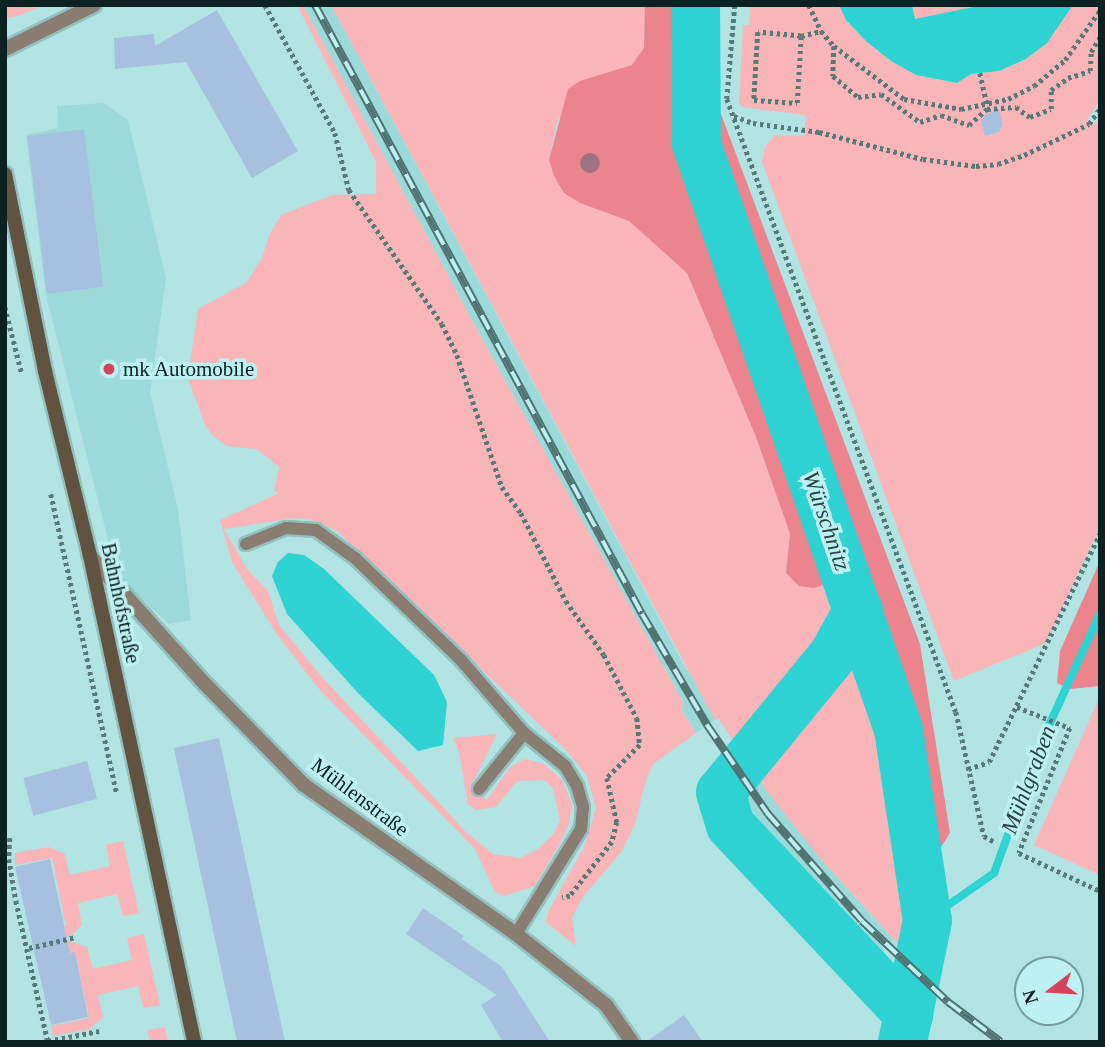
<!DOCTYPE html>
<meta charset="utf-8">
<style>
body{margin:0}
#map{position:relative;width:1105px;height:1047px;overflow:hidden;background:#b0e3e2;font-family:"Times New Roman",serif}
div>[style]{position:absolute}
.built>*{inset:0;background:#9cdada}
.green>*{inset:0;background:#fab5b9}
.forest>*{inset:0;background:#eb848d}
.water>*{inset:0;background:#2ed2d3}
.stream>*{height:8px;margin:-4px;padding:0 4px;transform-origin:4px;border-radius:4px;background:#2ed2d3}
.river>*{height:49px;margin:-24.5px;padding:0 24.5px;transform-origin:24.5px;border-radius:24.5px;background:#2ed2d3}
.building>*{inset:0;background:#a7c0e0;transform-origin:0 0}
.path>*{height:4.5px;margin-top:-2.25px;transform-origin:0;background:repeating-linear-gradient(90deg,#577a79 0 3.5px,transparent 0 7px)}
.roads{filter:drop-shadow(2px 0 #92c0bf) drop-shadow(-2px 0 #92c0bf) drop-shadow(0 2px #92c0bf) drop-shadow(0 -2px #92c0bf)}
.service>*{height:12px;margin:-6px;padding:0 6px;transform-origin:6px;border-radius:6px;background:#887d70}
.minor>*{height:14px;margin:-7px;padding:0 7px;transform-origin:7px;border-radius:7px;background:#887d70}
.secondary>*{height:14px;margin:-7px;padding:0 7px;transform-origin:7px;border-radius:7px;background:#61533f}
.rail>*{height:8px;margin-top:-4px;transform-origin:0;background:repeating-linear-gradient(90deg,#bdf0f0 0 16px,#517372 0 32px);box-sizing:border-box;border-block:2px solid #517372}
.trees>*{width:20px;height:20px;margin:-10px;border-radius:50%;background:#a07382}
.dots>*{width:19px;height:19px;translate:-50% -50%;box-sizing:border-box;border:4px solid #bdf0f0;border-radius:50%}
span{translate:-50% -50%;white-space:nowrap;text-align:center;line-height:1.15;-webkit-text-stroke:7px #bdf0f0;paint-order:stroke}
.poi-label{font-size:21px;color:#0c2121}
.left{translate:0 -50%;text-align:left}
.street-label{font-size:21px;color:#0c2121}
.water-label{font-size:23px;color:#284141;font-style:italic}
.frame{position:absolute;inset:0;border:7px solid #0c2121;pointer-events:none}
.north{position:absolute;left:1014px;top:956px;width:70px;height:70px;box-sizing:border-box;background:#bdf0f0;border:2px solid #769d9d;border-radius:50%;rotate:253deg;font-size:19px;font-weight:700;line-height:28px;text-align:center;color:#0c2121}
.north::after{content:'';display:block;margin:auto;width:24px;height:32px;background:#d4445b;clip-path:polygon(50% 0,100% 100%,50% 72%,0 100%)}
</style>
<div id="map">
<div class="built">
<div style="clip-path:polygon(303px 5px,331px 5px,684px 665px,718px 718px,696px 733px,682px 710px,683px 702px,486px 346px)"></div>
<div style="clip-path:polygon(104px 103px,128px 120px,166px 278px,150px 393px,178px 509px,191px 620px,169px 624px,117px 575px,46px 295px,26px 135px,58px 128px,57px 106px)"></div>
<div style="clip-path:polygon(758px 775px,819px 857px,894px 940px,881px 954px,862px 940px,801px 875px,736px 791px)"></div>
</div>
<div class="green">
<div style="clip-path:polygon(5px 5px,44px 5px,18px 16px,5px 18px)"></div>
<div style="clip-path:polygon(297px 5px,303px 5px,486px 346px,683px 702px,682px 711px,696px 733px,653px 764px,646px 780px,635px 824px,622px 851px,582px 898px,572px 918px,576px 946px,546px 922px,548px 912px,584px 847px,596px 808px,587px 776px,568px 752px,337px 531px,312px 520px,295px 518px,224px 529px,247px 569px,268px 591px,279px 625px,321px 676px,467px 833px,493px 854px,520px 858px,538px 849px,554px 834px,560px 820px,553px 788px,544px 780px,517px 781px,496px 807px,476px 810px,468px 804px,459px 752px,453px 738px,497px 734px,470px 788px,487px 800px,510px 767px,525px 759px,544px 764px,562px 780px,572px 804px,569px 824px,559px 845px,535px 886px,504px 896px,495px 892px,475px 849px,319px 689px,276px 633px,232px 562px,220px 520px,279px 493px,274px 491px,279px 467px,257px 449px,227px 446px,214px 437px,205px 425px,188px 378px,198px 309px,247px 282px,262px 258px,270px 233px,281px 215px,332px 195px,376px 194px,376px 162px)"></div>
<div style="clip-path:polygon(331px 5px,645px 5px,644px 48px,632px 65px,607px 75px,558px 119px,549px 160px,554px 176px,580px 203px,629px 221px,687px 273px,756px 437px,790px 534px,786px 573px,814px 588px,839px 580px,888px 732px,902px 870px,900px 888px,911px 915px,901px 947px,819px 857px,766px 790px,718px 718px,715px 720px)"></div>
<div style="clip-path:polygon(750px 5px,839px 5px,846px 20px,867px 42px,891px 61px,916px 75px,957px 83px,971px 74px,999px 71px,1026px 59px,1047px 43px,1073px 5px,1100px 5px,1100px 101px,1087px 120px,1096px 123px,1100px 117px,1100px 527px,1046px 643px,954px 681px,762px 162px,765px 147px,775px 135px,804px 136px,806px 115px,742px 107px,739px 103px,743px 25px,749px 25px)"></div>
<div style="clip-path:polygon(912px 5px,983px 5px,915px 19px)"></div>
<div style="clip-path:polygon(1100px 696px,1100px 875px,1034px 845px)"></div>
<div style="clip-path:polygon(123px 841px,139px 913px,123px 916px,117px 894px,78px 903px,82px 925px,70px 936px,33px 943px,31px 933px,66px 926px,52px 858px,15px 865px,15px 853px,49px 847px,65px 854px,70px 875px,110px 866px,106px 845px)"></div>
<div style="clip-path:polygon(144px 934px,160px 1005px,143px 1008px,138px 986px,98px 995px,103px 1017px,90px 1029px,53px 1036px,51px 1026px,89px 1018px,75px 952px,38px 960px,35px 949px,69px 941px,87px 947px,93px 969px,132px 960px,127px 938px)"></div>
<div style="clip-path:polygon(165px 1027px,168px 1042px,150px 1042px,147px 1030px)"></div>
</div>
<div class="forest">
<div style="clip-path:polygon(645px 5px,676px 5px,687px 147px,710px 230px,839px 580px,814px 588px,799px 586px,786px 573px,790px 534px,756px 437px,687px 273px,629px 221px,580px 203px,564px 193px,554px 176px,549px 160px,568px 89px,580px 81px,632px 65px,644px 48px)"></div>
<div style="clip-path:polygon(705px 114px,721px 114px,920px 644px,950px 833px,930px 864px,905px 728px,869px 606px,763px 304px,731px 223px,705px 143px)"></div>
<div style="clip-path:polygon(1100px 561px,1100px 686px,1070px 689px,1057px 683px,1060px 651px)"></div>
</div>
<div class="water">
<div style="clip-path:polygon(839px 5px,912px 5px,915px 19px,983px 5px,1073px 5px,1047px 43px,1026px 59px,999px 71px,971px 74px,957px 83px,916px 75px,891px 61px,867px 42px,846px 20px)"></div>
<div style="clip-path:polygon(288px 553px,304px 555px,324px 569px,434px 675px,447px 702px,443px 745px,418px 751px,358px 693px,287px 614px,272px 576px,278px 562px)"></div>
</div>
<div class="stream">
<div style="left:927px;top:920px;width:82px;rotate:-35deg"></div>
<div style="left:994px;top:873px;width:148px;rotate:-69.9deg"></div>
<div style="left:1045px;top:734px;width:132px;rotate:-65.4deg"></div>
</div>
<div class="river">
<div style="left:695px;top:5px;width:138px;rotate:89.6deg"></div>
<div style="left:696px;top:143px;width:620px;rotate:70.98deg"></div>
<div style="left:898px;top:729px;width:193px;rotate:81.4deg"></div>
<div style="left:927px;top:920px;width:125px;rotate:101.6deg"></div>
<div style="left:858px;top:609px;width:51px;rotate:119.1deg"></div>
<div style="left:833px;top:654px;width:178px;rotate:129.3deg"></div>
<div style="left:720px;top:792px;width:34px;rotate:73deg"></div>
<div style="left:730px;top:825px;width:260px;rotate:46.7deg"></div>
</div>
<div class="building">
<div style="clip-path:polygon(217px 10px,298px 151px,252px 178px,186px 62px,115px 69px,114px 38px,154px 34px,155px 46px)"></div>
<div style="clip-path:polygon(999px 110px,1003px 124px,999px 132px,985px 136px,981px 121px,986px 114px)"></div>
<div style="left:84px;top:129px;width:159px;height:57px;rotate:83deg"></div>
<div style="clip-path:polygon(219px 738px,254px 899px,285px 1042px,237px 1042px,174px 748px)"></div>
<div style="left:87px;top:761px;width:39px;height:66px;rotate:75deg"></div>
<div style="clip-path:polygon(50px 859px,70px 953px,75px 952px,88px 1017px,51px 1025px,15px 867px)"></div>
<div style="clip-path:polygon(423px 908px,464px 936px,462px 939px,502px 967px,550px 1042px,503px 1042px,481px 1005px,497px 995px,406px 934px)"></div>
<div style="clip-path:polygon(684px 1015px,703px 1042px,646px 1042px)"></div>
</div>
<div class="path">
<div style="left:265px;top:5px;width:146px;rotate:61.3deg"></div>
<div style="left:335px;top:133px;width:59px;rotate:76.2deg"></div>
<div style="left:349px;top:190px;width:163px;rotate:55.2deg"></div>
<div style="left:442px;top:324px;width:34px;rotate:64deg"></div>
<div style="left:457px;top:355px;width:139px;rotate:71.2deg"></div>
<div style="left:502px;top:487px;width:32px;rotate:54deg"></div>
<div style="left:521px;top:513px;width:99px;rotate:62.9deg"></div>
<div style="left:566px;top:601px;width:66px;rotate:54.9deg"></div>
<div style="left:604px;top:655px;width:71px;rotate:62.4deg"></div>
<div style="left:637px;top:718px;width:27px;rotate:84deg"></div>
<div style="left:640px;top:745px;width:47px;rotate:135deg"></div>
<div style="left:607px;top:778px;width:45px;rotate:77.2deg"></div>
<div style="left:617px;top:822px;width:21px;rotate:104deg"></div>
<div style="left:612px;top:842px;width:68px;rotate:127.9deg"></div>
<div style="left:570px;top:896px;width:8px;rotate:166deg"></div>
<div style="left:735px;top:5px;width:94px;rotate:94.9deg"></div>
<div style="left:727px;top:99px;width:654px;rotate:69.52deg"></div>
<div style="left:956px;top:712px;width:127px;rotate:77.3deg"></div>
<div style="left:984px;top:836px;width:13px;rotate:29deg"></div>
<div style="left:809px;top:5px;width:29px;rotate:65deg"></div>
<div style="left:821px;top:31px;width:20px;rotate:49deg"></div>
<div style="left:834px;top:46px;width:88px;rotate:37.1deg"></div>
<div style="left:904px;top:99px;width:58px;rotate:10deg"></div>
<div style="left:961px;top:109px;width:48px;rotate:-12deg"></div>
<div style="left:1008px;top:99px;width:29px;rotate:-27deg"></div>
<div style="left:1034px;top:86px;width:40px;rotate:-40deg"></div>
<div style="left:1065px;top:60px;width:61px;rotate:-55deg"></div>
<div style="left:801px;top:36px;width:43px;rotate:-174.7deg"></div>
<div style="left:758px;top:32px;width:68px;rotate:93.4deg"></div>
<div style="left:754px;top:100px;width:43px;rotate:4deg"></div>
<div style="left:797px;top:103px;width:67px;rotate:-86.6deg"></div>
<div style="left:801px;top:36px;width:21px;rotate:-14deg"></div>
<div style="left:834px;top:46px;width:30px;rotate:92deg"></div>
<div style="left:833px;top:76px;width:33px;rotate:40deg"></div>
<div style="left:858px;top:97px;width:23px;rotate:-7deg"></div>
<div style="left:881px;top:94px;width:48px;rotate:35.7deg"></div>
<div style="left:920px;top:122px;width:22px;rotate:-18deg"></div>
<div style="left:941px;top:115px;width:30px;rotate:20deg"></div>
<div style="left:969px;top:125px;width:24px;rotate:-42deg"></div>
<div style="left:987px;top:109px;width:29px;rotate:-4deg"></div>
<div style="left:1016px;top:107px;width:17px;rotate:36deg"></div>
<div style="left:1030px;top:117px;width:22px;rotate:-21deg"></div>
<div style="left:1051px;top:109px;width:19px;rotate:-90deg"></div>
<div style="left:1051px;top:90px;width:21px;rotate:-35deg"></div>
<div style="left:1068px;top:78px;width:23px;rotate:-18deg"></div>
<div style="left:1090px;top:71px;width:19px;rotate:-87deg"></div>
<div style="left:1091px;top:52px;width:17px;rotate:-59deg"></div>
<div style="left:980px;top:73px;width:41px;rotate:77.3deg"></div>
<div style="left:734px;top:116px;width:20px;rotate:20deg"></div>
<div style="left:753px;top:123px;width:67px;rotate:7.8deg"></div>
<div style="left:819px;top:132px;width:107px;rotate:14.6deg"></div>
<div style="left:923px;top:159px;width:53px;rotate:7.5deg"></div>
<div style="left:976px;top:166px;width:22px;rotate:-5deg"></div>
<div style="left:998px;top:164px;width:28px;rotate:-19deg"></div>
<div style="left:1024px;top:155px;width:72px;rotate:-25.5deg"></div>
<div style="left:1089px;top:124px;width:19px;rotate:-55deg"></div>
<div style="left:5px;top:307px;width:69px;rotate:75.8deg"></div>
<div style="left:51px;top:494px;width:306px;rotate:77.6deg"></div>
<div style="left:1017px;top:707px;width:57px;rotate:21.6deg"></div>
<div style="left:1070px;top:728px;width:135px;rotate:112.2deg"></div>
<div style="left:1019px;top:853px;width:89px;rotate:25.1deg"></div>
<div style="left:968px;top:769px;width:22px;rotate:-18deg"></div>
<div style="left:989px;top:762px;width:254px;rotate:-64.1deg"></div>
<div style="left:10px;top:838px;width:21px;rotate:93deg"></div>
<div style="left:9px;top:859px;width:43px;rotate:80.5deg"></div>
<div style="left:16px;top:901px;width:145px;rotate:77.2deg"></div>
<div style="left:29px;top:948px;width:48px;rotate:-13.2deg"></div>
<div style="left:48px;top:1041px;width:52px;rotate:-11.1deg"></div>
</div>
<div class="roads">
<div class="service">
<div style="left:246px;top:544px;width:43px;rotate:-21.8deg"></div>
<div style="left:286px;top:528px;width:30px;rotate:4deg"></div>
<div style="left:316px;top:530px;width:48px;rotate:35.7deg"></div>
<div style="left:355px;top:558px;width:146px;rotate:43.9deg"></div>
<div style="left:460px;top:659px;width:98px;rotate:49.1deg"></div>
<div style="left:524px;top:733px;width:53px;rotate:38.8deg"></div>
<div style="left:565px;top:766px;width:23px;rotate:59deg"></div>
<div style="left:577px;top:786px;width:22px;rotate:74deg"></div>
<div style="left:583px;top:807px;width:22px;rotate:95deg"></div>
<div style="left:581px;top:829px;width:123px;rotate:121.8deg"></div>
<div style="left:479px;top:789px;width:72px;rotate:-51.2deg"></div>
</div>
<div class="minor">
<div style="left:5px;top:49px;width:99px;rotate:-26.3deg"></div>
<div style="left:90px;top:556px;width:172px;rotate:48.1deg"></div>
<div style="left:205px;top:684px;width:141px;rotate:45.6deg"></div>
<div style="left:304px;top:785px;width:259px;rotate:35.1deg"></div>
<div style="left:516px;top:934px;width:115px;rotate:38.3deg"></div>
<div style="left:606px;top:1005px;width:45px;rotate:54.9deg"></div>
</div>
<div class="secondary">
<div style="left:5px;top:174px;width:201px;rotate:78.5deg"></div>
<div style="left:45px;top:371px;width:190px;rotate:76.3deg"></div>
<div style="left:90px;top:556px;width:497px;rotate:77.9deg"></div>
</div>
</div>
<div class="rail">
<div style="left:315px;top:5px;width:691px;rotate:61.77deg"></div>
<div style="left:642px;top:614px;width:129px;rotate:59.6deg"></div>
<div style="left:707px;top:725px;width:108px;rotate:55.6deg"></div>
<div style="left:768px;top:814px;width:142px;rotate:48.7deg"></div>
<div style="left:862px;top:921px;width:118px;rotate:43.3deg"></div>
<div style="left:948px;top:1002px;width:66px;rotate:37deg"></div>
</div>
<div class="trees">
<div style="left:590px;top:163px"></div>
</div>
<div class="dots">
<div style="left:109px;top:369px;background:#d4445b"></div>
</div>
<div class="poi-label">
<span class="left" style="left:123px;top:369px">mk Automobile</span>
</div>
<div class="street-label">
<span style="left:121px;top:603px;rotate:78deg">Bahnhofstraße</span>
<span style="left:360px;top:797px;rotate:37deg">Mühlenstraße</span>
</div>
<div class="water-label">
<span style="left:826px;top:521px;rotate:71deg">Würschnitz</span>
<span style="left:1029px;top:780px;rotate:-69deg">Mühlgraben</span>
</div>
<div class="frame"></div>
<div class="north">N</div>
</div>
